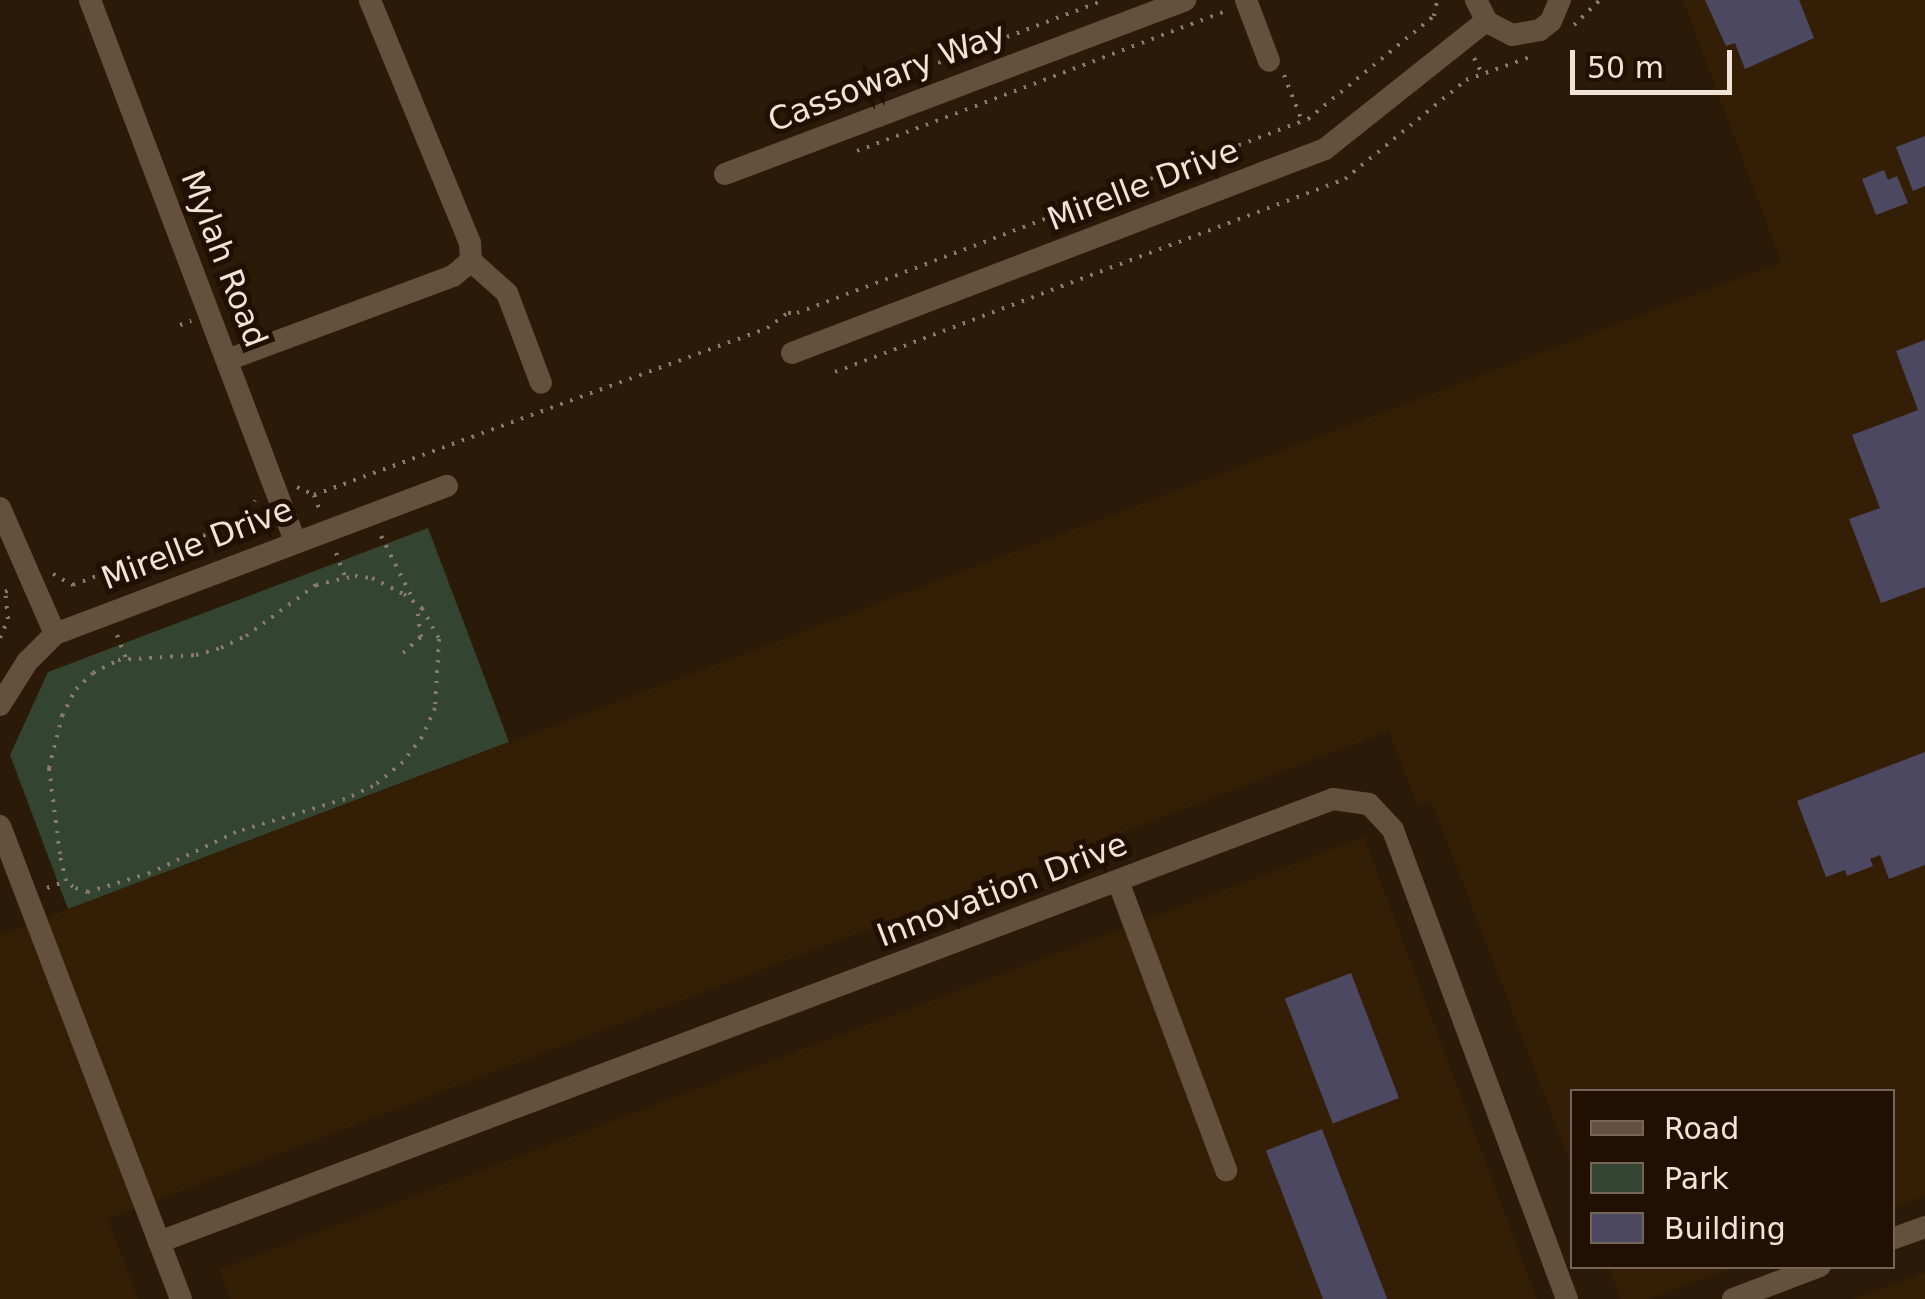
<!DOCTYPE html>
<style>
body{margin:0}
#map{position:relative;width:1925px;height:1299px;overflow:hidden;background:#2b1a07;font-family:"DejaVu Sans",sans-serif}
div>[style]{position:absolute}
.built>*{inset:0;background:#341e05}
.green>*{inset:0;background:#334430}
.building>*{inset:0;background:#4c4861;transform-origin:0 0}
.path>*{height:4px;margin-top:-2px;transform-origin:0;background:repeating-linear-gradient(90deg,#8a7b6c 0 2.5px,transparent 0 10.5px)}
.minor>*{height:22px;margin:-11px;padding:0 11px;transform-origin:11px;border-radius:11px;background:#64503c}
span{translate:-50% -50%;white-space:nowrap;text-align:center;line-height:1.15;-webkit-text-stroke:10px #211001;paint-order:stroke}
.street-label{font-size:32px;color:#f0e4d8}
.legend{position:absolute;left:1570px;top:1089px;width:325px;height:180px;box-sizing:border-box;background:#211001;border:2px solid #746557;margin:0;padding:12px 18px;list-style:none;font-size:30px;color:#f0e4d8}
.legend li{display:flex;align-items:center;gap:20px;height:50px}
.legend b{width:50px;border:2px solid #746557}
.scale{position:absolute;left:1570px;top:50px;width:162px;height:45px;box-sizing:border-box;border:5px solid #f0e4d8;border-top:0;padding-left:12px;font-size:30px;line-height:35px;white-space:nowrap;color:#f0e4d8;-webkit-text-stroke:8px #211001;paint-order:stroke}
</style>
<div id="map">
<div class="built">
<div style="clip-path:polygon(1683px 0,1925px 0,1925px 1196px,1893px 1208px,1892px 1092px,1572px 1092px,1572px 1167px,1431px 800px,1417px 805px,1389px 731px,108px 1219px,138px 1299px,0 1299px,0 935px,1781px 262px)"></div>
<div style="clip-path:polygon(1364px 837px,1537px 1299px,230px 1299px,220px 1269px)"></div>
<div style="clip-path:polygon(1609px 1267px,1609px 1266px,1736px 1267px,1649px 1299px,1620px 1299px)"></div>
<div style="clip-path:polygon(1925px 1272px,1925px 1299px,1854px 1299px)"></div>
</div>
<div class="green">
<div style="clip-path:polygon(428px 528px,509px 742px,68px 909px,10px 755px,48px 672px)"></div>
</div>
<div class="building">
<div style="clip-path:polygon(1705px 0,1799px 0,1814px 38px,1745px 69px,1735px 43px,1726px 46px)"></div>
<div style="clip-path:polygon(1925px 136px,1925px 186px,1913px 191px,1896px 147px)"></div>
<div style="clip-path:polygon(1884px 170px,1888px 180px,1897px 176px,1908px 203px,1876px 215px,1862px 179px)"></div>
<div style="clip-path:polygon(1925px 340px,1925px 587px,1881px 603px,1849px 519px,1880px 508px,1852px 435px,1918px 410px,1896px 351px)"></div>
<div style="clip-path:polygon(1925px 752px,1925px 865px,1889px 879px,1880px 855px,1870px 859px,1873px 866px,1847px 876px,1845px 870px,1826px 877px,1797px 801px)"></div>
<div style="left:1351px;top:973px;width:134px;height:71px;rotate:69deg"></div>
<div style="left:1322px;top:1129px;width:182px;height:60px;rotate:69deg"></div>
</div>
<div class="path">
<div style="left:1574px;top:25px;width:36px;rotate:-44deg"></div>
<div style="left:1474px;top:58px;width:18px;rotate:63deg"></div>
<div style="left:1284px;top:75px;width:49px;rotate:68.6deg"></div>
<div style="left:840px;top:100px;width:283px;rotate:-20.7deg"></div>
<div style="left:857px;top:151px;width:394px;rotate:-20.8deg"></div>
<div style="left:180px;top:325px;width:12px;rotate:-20deg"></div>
<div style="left:835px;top:372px;width:545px;rotate:-20.73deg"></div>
<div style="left:1345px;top:179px;width:156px;rotate:-39.3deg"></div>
<div style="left:1466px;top:80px;width:73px;rotate:-19.9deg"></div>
<div style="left:297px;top:487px;width:19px;rotate:25deg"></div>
<div style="left:314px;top:495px;width:17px;rotate:69deg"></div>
<div style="left:314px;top:495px;width:483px;rotate:-20.2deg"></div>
<div style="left:767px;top:328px;width:26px;rotate:-36deg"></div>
<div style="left:788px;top:313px;width:9px"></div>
<div style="left:797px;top:313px;width:547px;rotate:-20.79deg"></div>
<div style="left:1308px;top:119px;width:163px;rotate:-39.3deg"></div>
<div style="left:1434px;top:16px;width:16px;rotate:-79deg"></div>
<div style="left:381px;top:536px;width:71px;rotate:63.1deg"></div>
<div style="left:336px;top:553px;width:26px;rotate:69deg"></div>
<div style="left:53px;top:574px;width:23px;rotate:29deg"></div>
<div style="left:73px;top:585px;width:34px;rotate:-21deg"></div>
<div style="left:105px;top:573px;width:150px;rotate:-20.7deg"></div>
<div style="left:245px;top:520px;width:22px;rotate:-63deg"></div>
<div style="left:355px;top:576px;width:17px;rotate:7deg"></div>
<div style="left:372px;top:578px;width:36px;rotate:27deg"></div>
<div style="left:404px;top:594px;width:23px;rotate:38deg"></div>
<div style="left:422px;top:608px;width:35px;rotate:61deg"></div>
<div style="left:439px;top:639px;width:69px;rotate:93.3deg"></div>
<div style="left:435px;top:708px;width:32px;rotate:114deg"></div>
<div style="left:422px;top:737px;width:31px;rotate:127deg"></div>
<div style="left:403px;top:762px;width:38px;rotate:141deg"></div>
<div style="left:373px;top:786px;width:31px;rotate:155deg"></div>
<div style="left:345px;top:799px;width:114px;rotate:163.2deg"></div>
<div style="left:236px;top:832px;width:95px;rotate:154.5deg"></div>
<div style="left:150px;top:873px;width:65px;rotate:163deg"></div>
<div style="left:88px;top:892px;width:16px;rotate:-162deg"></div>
<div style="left:73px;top:887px;width:9px;rotate:-139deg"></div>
<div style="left:66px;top:881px;width:28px;rotate:-103deg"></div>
<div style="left:60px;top:854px;width:87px;rotate:-97.3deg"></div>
<div style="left:49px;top:768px;width:54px;rotate:-76deg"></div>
<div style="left:62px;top:716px;width:30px;rotate:-63deg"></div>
<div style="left:76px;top:689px;width:23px;rotate:-43deg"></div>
<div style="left:93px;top:673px;width:28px;rotate:-27deg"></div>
<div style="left:118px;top:660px;width:78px;rotate:-3.7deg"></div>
<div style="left:196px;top:655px;width:26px;rotate:-16deg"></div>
<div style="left:221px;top:648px;width:28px;rotate:-26deg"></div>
<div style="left:246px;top:636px;width:87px;rotate:-36.1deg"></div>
<div style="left:316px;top:585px;width:40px;rotate:-13deg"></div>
<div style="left:117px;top:635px;width:26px;rotate:69deg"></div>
<div style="left:0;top:638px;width:21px;rotate:-67deg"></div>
<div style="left:8px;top:619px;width:27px;rotate:-96deg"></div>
<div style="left:5px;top:592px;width:7px;rotate:-27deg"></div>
<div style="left:403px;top:653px;width:24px;rotate:-42deg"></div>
<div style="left:421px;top:637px;width:30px;rotate:-98deg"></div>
<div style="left:47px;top:888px;width:20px;rotate:-20deg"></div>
</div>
<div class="minor">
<div style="left:90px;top:0;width:579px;rotate:69.25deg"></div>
<div style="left:1246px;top:0;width:65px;rotate:69.3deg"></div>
<div style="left:1476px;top:0;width:25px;rotate:63deg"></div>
<div style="left:1487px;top:22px;width:28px;rotate:27deg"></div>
<div style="left:1512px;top:35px;width:28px;rotate:-10deg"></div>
<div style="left:1540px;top:30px;width:14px;rotate:-39deg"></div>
<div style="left:1551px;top:21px;width:23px;rotate:-67deg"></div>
<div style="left:725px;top:174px;width:492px;rotate:-20.7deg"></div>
<div style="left:471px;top:261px;width:48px;rotate:41.6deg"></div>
<div style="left:507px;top:293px;width:96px;rotate:69.3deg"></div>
<div style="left:792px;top:353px;width:571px;rotate:-20.94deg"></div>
<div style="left:1325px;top:149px;width:206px;rotate:-38.5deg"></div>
<div style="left:227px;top:360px;width:241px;rotate:-20.4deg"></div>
<div style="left:453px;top:276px;width:23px;rotate:-40deg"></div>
<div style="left:471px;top:261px;width:18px;rotate:-93deg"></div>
<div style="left:470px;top:243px;width:263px;rotate:-112.4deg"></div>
<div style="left:0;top:508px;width:137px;rotate:66.4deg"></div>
<div style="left:0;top:705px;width:51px;rotate:-57.9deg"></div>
<div style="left:27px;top:662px;width:40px;rotate:-45deg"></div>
<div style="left:55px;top:634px;width:419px;rotate:-20.7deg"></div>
<div style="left:0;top:826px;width:506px;rotate:69.06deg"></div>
<div style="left:1118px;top:881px;width:309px;rotate:69.5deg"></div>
<div style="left:1892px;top:1239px;width:35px;rotate:-20deg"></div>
<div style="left:159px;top:1242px;width:1255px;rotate:-20.67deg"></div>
<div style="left:1333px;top:799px;width:36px;rotate:8deg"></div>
<div style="left:1369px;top:804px;width:35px;rotate:47deg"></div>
<div style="left:1393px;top:830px;width:500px;rotate:69.65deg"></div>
<div style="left:1733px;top:1299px;width:93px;rotate:-20.8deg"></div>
</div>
<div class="street-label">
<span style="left:887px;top:77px;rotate:-21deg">Cassowary Way</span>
<span style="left:1143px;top:185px;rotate:-21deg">Mirelle Drive</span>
<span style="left:224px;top:259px;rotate:69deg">Mylah Road</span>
<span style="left:197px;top:544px;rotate:-21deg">Mirelle Drive</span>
<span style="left:1002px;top:890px;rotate:-21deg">Innovation Drive</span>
</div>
<ul class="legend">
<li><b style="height:12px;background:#64503c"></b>Road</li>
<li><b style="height:28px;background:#334430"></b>Park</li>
<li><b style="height:28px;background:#4c4861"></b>Building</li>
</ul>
<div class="scale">50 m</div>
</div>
